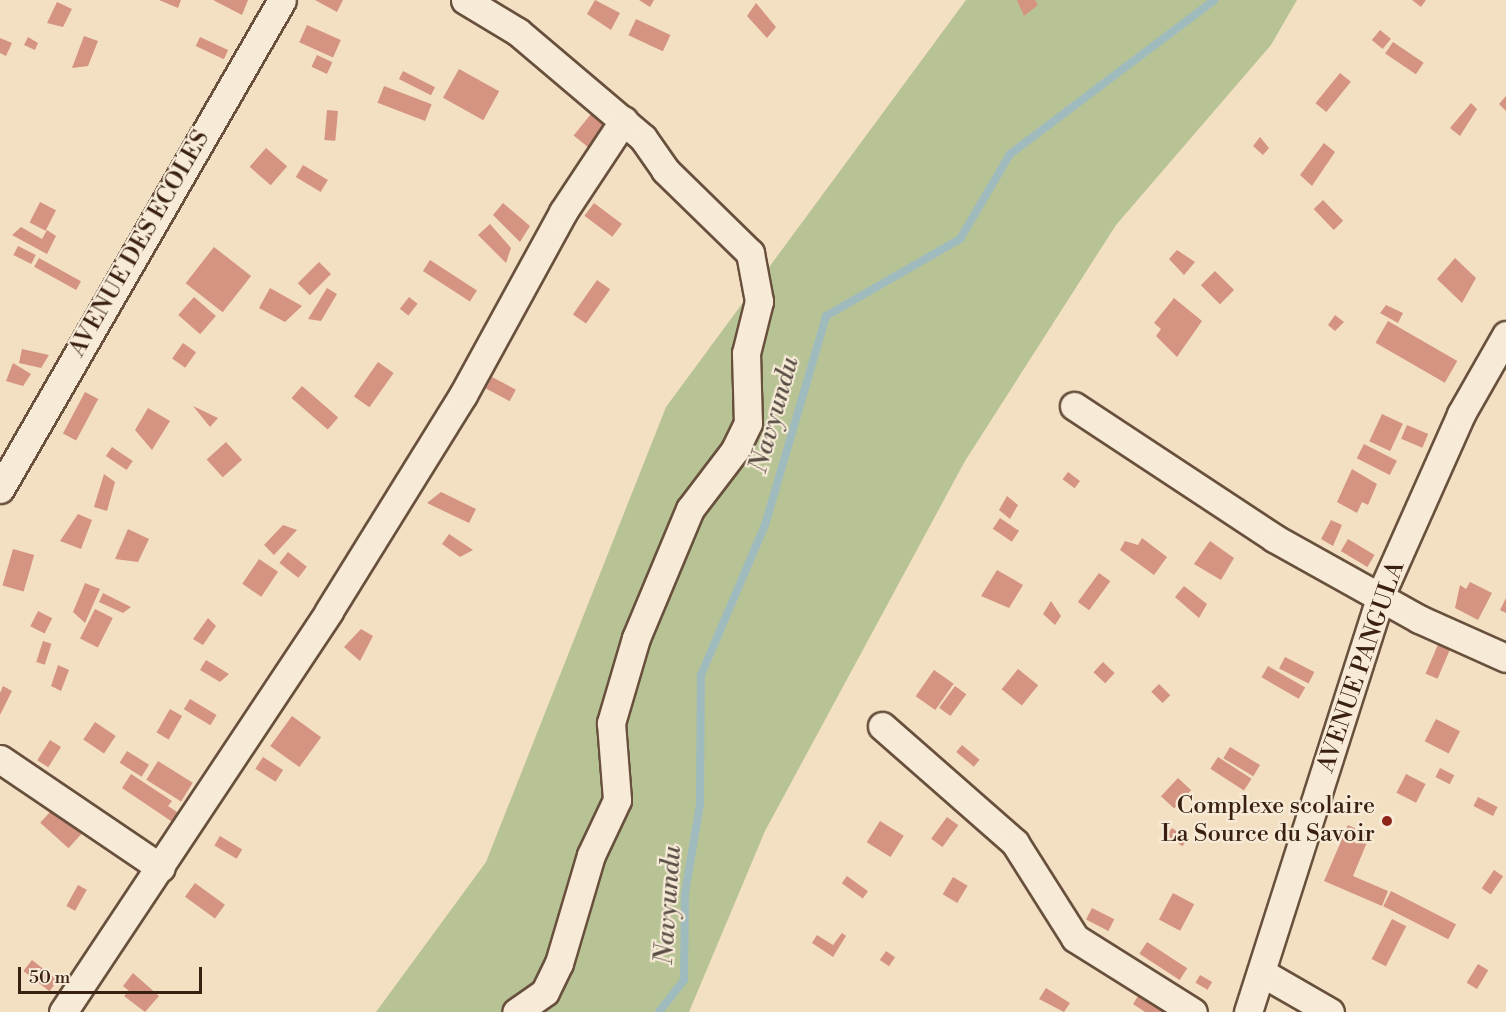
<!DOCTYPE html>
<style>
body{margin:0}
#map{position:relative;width:1506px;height:1012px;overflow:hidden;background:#f3e0c2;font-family:"Libre Bodoni",serif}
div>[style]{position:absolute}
.green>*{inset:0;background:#b8c395}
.stream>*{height:8px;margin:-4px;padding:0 4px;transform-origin:4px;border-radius:4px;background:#9fbbbd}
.building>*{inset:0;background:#d59381;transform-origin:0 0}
.roads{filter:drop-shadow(2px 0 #68503d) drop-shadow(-2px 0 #68503d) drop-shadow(0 2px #68503d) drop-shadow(0 -2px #68503d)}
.minor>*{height:27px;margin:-13.5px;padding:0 13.5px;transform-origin:13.5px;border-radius:13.5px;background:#f7ebd7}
.dots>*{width:16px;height:16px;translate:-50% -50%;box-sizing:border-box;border:3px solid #f7ebd7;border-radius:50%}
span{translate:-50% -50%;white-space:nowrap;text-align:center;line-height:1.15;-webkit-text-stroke:4.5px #f7ebd7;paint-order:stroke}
.street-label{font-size:24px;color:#3a2011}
.poi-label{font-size:24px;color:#3a2011}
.right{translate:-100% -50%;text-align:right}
.water-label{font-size:26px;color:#584e45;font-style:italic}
.scale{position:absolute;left:18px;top:967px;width:184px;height:27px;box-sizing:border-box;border:3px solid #3a2011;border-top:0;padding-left:8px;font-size:18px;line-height:21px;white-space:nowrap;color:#3a2011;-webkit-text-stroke:4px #f7ebd7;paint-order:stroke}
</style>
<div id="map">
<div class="green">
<div style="clip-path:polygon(966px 0,1297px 0,1271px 45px,1116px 225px,965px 461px,765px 831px,689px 1012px,376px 1012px,486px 862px,666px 407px)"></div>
</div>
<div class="stream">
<div style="left:659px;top:1012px;width:41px;rotate:-52deg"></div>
<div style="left:684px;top:980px;width:87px;rotate:-89.3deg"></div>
<div style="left:685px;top:893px;width:90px;rotate:-80.4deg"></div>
<div style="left:700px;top:804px;width:129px;rotate:-89.6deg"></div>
<div style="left:701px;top:675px;width:163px;rotate:-66.9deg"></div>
<div style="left:765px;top:525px;width:218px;rotate:-73.7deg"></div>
<div style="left:826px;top:316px;width:155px;rotate:-29.9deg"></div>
<div style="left:960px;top:239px;width:99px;rotate:-59.5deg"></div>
<div style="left:1010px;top:154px;width:256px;rotate:-37deg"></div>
</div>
<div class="building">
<div style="clip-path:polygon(159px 0,181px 0,178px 8px)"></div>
<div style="clip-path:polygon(213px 0,248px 0,242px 15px)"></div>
<div style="clip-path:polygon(315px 0,343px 0,337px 12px)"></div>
<div style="clip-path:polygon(595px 0,620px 13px,611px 30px,587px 14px)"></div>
<div style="clip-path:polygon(639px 0,654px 0,650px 7px)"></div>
<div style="clip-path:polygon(1017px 0,1035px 0,1038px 5px,1024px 16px)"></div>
<div style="clip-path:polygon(1412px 0,1426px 0,1421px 7px)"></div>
<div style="clip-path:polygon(57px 2px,72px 9px,63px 27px,47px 23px)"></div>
<div style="clip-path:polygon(756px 3px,776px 27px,767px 38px,747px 16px)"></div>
<div style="left:636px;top:19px;width:38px;height:18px;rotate:25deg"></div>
<div style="left:307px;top:25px;width:37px;height:19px;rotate:24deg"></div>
<div style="left:1380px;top:30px;width:14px;height:13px;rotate:39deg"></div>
<div style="clip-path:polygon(84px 36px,98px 41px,88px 66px,72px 68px)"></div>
<div style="clip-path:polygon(28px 37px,38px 43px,35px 50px,24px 45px)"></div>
<div style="left:200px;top:37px;width:31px;height:10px;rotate:25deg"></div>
<div style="clip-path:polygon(0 38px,12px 43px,6px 56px,0 53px)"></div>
<div style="left:1393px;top:42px;width:37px;height:14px;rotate:34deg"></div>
<div style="left:317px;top:55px;width:17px;height:13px;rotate:25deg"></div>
<div style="left:459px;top:69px;width:46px;height:33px;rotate:29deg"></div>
<div style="left:403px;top:71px;width:36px;height:9px;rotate:27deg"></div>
<div style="left:1340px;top:73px;width:14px;height:39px;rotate:39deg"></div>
<div style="left:384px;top:86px;width:51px;height:18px;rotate:21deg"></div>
<div style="clip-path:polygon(1506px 96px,1506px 111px,1499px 104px)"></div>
<div style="clip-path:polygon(1471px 103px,1477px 109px,1460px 136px,1450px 128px)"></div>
<div style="left:595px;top:109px;width:27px;height:34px;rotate:39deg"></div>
<div style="left:327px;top:110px;width:11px;height:30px;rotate:5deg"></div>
<div style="clip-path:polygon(1260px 137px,1269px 148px,1263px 155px,1253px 146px)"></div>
<div style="clip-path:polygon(1324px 143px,1335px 152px,1312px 186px,1300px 175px)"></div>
<div style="left:266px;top:148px;width:28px;height:25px;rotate:41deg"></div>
<div style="left:303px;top:165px;width:29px;height:14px;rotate:31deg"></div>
<div style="left:1323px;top:200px;width:29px;height:13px;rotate:46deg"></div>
<div style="left:40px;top:202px;width:18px;height:23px;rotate:27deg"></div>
<div style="clip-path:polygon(503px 203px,530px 226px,520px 242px,493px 215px)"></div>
<div style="left:594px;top:203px;width:35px;height:16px;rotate:37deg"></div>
<div style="clip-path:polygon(490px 224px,511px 248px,506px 263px,478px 235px)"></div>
<div style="clip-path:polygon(21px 227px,42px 239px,47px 230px,56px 236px,47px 254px,12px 235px)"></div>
<div style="left:18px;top:246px;width:20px;height:10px;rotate:27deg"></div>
<div style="left:214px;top:247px;width:47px;height:46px;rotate:38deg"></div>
<div style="clip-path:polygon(1177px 250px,1195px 262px,1184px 275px,1169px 259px)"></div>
<div style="left:39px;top:258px;width:48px;height:10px;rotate:29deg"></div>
<div style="clip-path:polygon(1455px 258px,1476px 278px,1462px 303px,1437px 279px)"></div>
<div style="left:430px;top:260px;width:56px;height:13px;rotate:33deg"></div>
<div style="left:319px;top:262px;width:17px;height:30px;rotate:45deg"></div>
<div style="left:1215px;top:271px;width:27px;height:20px;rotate:45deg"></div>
<div style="left:597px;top:280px;width:16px;height:42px;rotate:35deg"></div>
<div style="clip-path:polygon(270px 288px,302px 306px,285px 322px,259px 308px)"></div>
<div style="clip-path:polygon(327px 288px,337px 294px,321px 321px,308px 319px)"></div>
<div style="left:194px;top:297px;width:29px;height:24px;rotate:41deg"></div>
<div style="left:409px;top:297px;width:11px;height:15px;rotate:38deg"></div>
<div style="clip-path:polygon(1174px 298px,1202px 321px,1177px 357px,1156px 336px,1161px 329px,1154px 323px)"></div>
<div style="clip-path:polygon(1386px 305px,1403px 313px,1398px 323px,1380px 313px)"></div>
<div style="clip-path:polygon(1335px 315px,1344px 322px,1335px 331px,1328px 325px)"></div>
<div style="left:1388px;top:321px;width:80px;height:25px;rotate:30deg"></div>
<div style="left:183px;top:343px;width:16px;height:19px;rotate:35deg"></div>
<div style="clip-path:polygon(22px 349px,49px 355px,41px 368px,19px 363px)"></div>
<div style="left:378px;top:362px;width:19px;height:42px;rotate:35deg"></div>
<div style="clip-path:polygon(13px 363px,31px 374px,23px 386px,6px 381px)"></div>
<div style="left:492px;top:377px;width:27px;height:13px;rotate:28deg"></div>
<div style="left:302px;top:386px;width:48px;height:16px;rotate:41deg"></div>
<div style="left:85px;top:392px;width:15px;height:47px;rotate:28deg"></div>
<div style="clip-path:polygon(193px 406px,218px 418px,210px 427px)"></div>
<div style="clip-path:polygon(148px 408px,170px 421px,152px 450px,135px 430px)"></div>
<div style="left:1382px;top:414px;width:23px;height:30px;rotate:25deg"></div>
<div style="left:1407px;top:425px;width:23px;height:15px;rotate:23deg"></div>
<div style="left:226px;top:442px;width:24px;height:26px;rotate:48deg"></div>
<div style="left:1364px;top:444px;width:37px;height:16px;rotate:27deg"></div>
<div style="left:112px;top:447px;width:25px;height:11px;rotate:34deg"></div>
<div style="clip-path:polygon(1352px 469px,1377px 484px,1368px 505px,1362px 502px,1357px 513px,1337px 502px)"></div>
<div style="left:1068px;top:472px;width:15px;height:9px;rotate:37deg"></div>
<div style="clip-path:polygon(104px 474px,115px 482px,107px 511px,94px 507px)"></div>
<div style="clip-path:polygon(441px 492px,476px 509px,469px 523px,427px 503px)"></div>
<div style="clip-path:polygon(1007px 496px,1018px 505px,1010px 519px,999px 510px)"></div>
<div style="clip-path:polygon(78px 514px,92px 520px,81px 549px,60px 541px)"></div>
<div style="left:1000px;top:518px;width:23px;height:13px;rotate:34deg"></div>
<div style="clip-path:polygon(1331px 520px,1342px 525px,1333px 546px,1321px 539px)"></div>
<div style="clip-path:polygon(283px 525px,297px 530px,274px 555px,264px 545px)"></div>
<div style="clip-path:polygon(128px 529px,149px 539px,138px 562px,115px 559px)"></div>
<div style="clip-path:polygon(449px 534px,473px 550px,460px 557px,442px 544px)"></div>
<div style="clip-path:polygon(1142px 538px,1167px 557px,1154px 575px,1120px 550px,1125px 541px,1138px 545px)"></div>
<div style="left:1348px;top:539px;width:31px;height:14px;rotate:31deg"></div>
<div style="clip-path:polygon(1210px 541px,1234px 558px,1221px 580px,1194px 564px)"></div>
<div style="left:13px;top:549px;width:22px;height:38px;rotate:16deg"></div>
<div style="left:288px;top:552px;width:24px;height:14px;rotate:38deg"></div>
<div style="left:259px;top:559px;width:23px;height:30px;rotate:34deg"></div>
<div style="clip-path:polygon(997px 570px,1023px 585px,1009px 608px,981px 596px)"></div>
<div style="left:1099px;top:573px;width:14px;height:36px;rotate:36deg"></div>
<div style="clip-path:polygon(1470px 582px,1492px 593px,1478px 620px,1455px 608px,1460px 585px,1466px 589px)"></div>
<div style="clip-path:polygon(85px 583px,100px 589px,85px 623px,73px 612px)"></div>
<div style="clip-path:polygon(1184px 586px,1207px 604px,1199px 618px,1175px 597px)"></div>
<div style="clip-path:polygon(103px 593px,131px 607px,123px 613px,99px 602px)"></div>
<div style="clip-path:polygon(1506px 598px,1506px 613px,1500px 610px)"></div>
<div style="clip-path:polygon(1051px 601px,1061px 616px,1055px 625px,1043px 614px)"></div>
<div style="left:95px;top:609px;width:20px;height:33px;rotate:27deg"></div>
<div style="left:38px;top:611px;width:16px;height:17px;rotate:27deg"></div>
<div style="clip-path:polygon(208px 618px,216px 626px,203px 645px,193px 639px)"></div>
<div style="clip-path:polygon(361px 629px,373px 636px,360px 661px,344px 647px)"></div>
<div style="left:1442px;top:635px;width:13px;height:42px;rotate:23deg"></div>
<div style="left:43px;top:641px;width:9px;height:22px;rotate:18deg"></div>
<div style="left:1285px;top:657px;width:33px;height:13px;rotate:27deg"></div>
<div style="clip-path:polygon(206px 660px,229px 674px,220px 682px,200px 670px)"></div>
<div style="left:1103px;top:662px;width:16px;height:14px;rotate:43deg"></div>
<div style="clip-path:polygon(58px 665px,69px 670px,61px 691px,51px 686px)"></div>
<div style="left:1268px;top:666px;width:43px;height:13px;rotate:30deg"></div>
<div style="left:1018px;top:669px;width:26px;height:26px;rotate:39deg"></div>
<div style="left:934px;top:670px;width:24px;height:32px;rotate:35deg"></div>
<div style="left:1159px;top:684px;width:16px;height:11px;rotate:45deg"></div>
<div style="clip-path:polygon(3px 686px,12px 691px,0 715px,0 693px)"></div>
<div style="left:955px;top:686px;width:14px;height:27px;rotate:36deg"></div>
<div style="left:190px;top:699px;width:31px;height:12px;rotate:31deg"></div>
<div style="left:170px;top:709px;width:14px;height:27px;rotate:30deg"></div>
<div style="left:292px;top:716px;width:36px;height:37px;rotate:36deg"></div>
<div style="left:1436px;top:719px;width:27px;height:25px;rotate:27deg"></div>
<div style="left:95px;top:722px;width:25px;height:21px;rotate:34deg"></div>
<div style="left:50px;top:740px;width:13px;height:24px;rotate:32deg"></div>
<div style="left:962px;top:745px;width:23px;height:9px;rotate:40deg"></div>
<div style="left:1230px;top:747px;width:35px;height:13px;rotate:31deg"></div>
<div style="left:127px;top:751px;width:26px;height:14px;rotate:32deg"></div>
<div style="left:263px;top:757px;width:24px;height:14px;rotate:33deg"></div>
<div style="left:1218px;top:757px;width:40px;height:14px;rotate:33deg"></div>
<div style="left:158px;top:761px;width:41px;height:22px;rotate:32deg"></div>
<div style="left:1440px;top:768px;width:16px;height:10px;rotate:27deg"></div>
<div style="clip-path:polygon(131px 774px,172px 801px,168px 806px,180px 814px,174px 823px,122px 788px)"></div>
<div style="left:1406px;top:774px;width:22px;height:21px;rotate:27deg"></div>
<div style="left:1178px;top:778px;width:18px;height:25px;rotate:43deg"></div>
<div style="left:1478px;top:797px;width:22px;height:10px;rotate:27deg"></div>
<div style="left:59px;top:802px;width:38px;height:28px;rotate:42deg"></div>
<div style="left:947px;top:817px;width:14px;height:27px;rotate:36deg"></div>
<div style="left:880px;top:821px;width:28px;height:25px;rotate:32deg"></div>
<div style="clip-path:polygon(1348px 825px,1370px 835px,1353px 876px,1388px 891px,1382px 906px,1324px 881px)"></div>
<div style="left:1172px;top:828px;width:19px;height:9px;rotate:35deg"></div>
<div style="left:220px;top:836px;width:26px;height:11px;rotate:31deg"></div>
<div style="left:1494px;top:870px;width:11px;height:22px;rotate:34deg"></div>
<div style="left:847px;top:876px;width:26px;height:9px;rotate:36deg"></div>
<div style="left:953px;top:877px;width:17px;height:20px;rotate:31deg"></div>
<div style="left:195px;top:883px;width:37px;height:17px;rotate:36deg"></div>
<div style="left:78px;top:885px;width:10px;height:24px;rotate:29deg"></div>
<div style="left:1391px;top:891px;width:73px;height:17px;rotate:27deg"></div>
<div style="left:1173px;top:893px;width:24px;height:30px;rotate:28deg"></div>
<div style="left:1092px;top:908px;width:25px;height:13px;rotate:27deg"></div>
<div style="left:1392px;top:919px;width:16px;height:45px;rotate:27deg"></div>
<div style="clip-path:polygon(842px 933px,846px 936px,833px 957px,812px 943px,817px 935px,833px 945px)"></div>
<div style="left:1147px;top:942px;width:48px;height:14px;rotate:33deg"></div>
<div style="left:886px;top:951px;width:11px;height:11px;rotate:34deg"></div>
<div style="left:32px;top:960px;width:33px;height:14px;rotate:38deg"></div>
<div style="left:1478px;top:964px;width:12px;height:22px;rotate:31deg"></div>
<div style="clip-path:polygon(133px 973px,159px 996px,145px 1012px,124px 996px,129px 991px,123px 986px)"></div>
<div style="left:1200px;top:975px;width:14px;height:9px;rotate:30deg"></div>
<div style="clip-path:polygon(1046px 988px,1070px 1003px,1064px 1012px,1039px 999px)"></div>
<div style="clip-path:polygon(1140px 993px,1169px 1012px,1145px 1012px,1133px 1004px)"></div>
</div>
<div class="roads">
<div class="minor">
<div style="left:465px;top:0;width:62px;rotate:31.1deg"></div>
<div style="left:518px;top:32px;width:164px;rotate:40.3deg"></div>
<div style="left:643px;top:138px;width:39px;rotate:55deg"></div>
<div style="left:665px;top:170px;width:119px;rotate:44.3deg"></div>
<div style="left:750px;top:253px;width:49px;rotate:79.4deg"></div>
<div style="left:759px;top:301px;width:54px;rotate:104deg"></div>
<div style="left:746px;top:353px;width:70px;rotate:88.4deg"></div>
<div style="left:748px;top:423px;width:30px;rotate:116deg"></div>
<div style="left:735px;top:450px;width:74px;rotate:127.3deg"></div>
<div style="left:690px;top:509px;width:140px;rotate:112.7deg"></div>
<div style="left:636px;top:638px;width:89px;rotate:106.4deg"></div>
<div style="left:611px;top:723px;width:77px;rotate:85.5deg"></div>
<div style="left:617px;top:800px;width:61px;rotate:115.3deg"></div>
<div style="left:591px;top:855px;width:113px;rotate:106.5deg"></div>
<div style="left:559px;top:963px;width:32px;rotate:116deg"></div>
<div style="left:545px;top:992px;width:35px;rotate:145deg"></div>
<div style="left:1074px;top:406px;width:240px;rotate:33.4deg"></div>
<div style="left:1274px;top:538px;width:166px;rotate:29.2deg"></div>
<div style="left:1419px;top:619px;width:95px;rotate:24.1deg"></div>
<div style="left:0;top:489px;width:564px;rotate:-60.03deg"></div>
<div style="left:882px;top:726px;width:177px;rotate:41.3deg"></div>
<div style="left:1015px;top:843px;width:112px;rotate:57.7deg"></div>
<div style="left:1075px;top:938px;width:139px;rotate:32.1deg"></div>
<div style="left:0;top:759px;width:194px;rotate:34.1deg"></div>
<div style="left:1264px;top:974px;width:76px;rotate:29.9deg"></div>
<div style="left:63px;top:1012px;width:481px;rotate:-56.4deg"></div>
<div style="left:329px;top:611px;width:254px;rotate:-58.2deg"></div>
<div style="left:463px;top:395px;width:209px;rotate:-61.3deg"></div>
<div style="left:563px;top:212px;width:110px;rotate:-56.5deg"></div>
<div style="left:1248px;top:1012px;width:439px;rotate:-72.3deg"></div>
<div style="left:1381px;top:594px;width:197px;rotate:-66deg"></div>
<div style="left:1461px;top:414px;width:91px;rotate:-60.3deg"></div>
</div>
</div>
<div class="dots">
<div style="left:1387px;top:821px;background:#8f2418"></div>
</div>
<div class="street-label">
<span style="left:140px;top:244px;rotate:-60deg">AVENUE DES ECOLES</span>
<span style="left:1362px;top:667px;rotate:-71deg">AVENUE PANGULA</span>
</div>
<div class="poi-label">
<span class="right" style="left:1375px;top:821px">Complexe scolaire<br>La Source du Savoir</span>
</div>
<div class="water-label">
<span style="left:775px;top:415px;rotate:-74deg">Navyundu</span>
<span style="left:669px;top:905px;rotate:-86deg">Navyundu</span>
</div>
<div class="scale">50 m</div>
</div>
